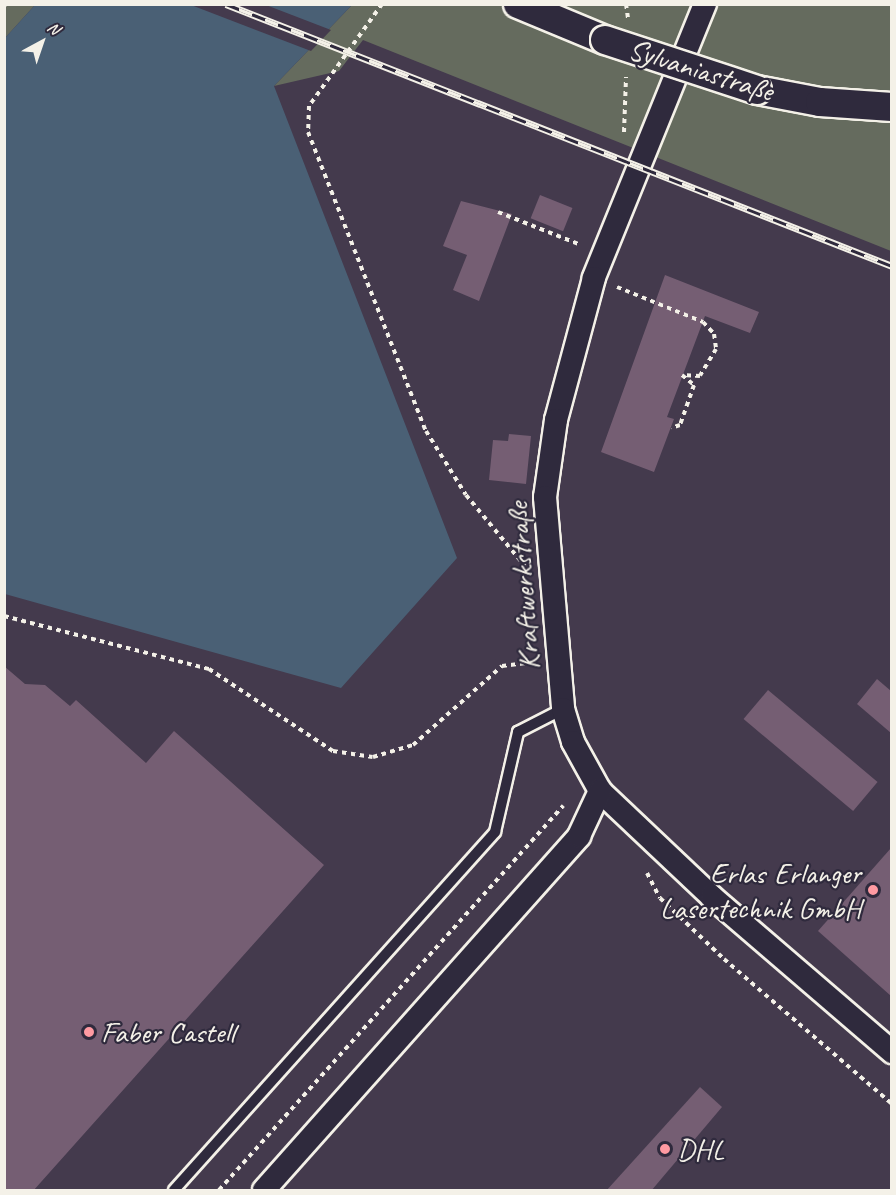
<!DOCTYPE html>
<meta charset="utf-8">
<style>
body{margin:0}
#map{position:relative;width:896px;height:1195px;overflow:hidden;background:#443a4d;font-family:Caveat,sans-serif}
div>[style]{position:absolute}
.green>*{inset:0;background:#656b5e}
.water>*{inset:0;background:#4a6075}
.pier>*{inset:0;background:#443a4d}
.building>*{inset:0;background:#755e73;transform-origin:0 0}
.path>*{height:4px;margin-top:-2px;transform-origin:0;background:repeating-linear-gradient(90deg,#f4f1e8 0 4.5px,transparent 0 9px)}
.roads{filter:drop-shadow(2px 0 #f4f1e8) drop-shadow(-2px 0 #f4f1e8) drop-shadow(0 2px #f4f1e8) drop-shadow(0 -2px #f4f1e8)}
.service>*{height:10px;margin:-5px;padding:0 5px;transform-origin:5px;border-radius:5px;background:#2f2a3d}
.minor>*{height:22px;margin:-11px;padding:0 11px;transform-origin:11px;border-radius:11px;background:#2f2a3d}
.tertiary>*{height:28px;margin:-14px;padding:0 14px;transform-origin:14px;border-radius:14px;background:#2f2a3d}
.rail>*{height:7px;margin-top:-3.5px;transform-origin:0;background:repeating-linear-gradient(90deg,#2f2a3d 0 14px,#f4f1e8 0 28px);box-sizing:border-box;border-block:2px solid #f4f1e8}
.bridges{filter:drop-shadow(2px 0 #f4f1e8) drop-shadow(-2px 0 #f4f1e8) drop-shadow(0 2px #f4f1e8) drop-shadow(0 -2px #f4f1e8)}
.tertiary-bridge>*{height:28px;margin:-14px;padding:0 14px;transform-origin:14px;border-radius:14px;background:#2f2a3d}
.dots>*{width:16px;height:16px;translate:-50% -50%;box-sizing:border-box;border:3px solid #2f2a3d;border-radius:50%}
span{translate:-50% -50%;white-space:nowrap;text-align:center;line-height:1.15;-webkit-text-stroke:4.5px #2f2a3d;paint-order:stroke}
.street-label{font-size:30px;color:#f4f1e8}
.poi-label{font-size:30px;color:#f4f1e8}
.right{translate:-100% -50%;text-align:right}
.left{translate:0 -50%;text-align:left}
.frame{position:absolute;inset:0;border:6px solid #f4f1e8;pointer-events:none}
.north{position:absolute;left:12px;top:12px;width:60px;height:60px;-webkit-text-stroke:4px #2f2a3d;paint-order:stroke;rotate:40deg;font-size:16px;font-weight:700;line-height:24px;text-align:center;color:#f4f1e8}
.north::after{content:'';display:block;margin:auto;width:21px;height:27px;background:#f4f1e8;clip-path:polygon(50% 0,100% 100%,50% 72%,0 100%)}
</style>
<div id="map">
<div class="green">
<div style="clip-path:polygon(5px 4px,35px 5px,5px 38px,4px 5px)"></div>
<div style="clip-path:polygon(352px 5px,891px 5px,891px 251px,363px 40px,339px 71px,274px 86px)"></div>
</div>
<div class="water">
<div style="clip-path:polygon(35px 5px,352px 5px,274px 86px,457px 558px,341px 688px,5px 594px,5px 38px)"></div>
</div>
<div class="pier">
<div style="clip-path:polygon(191px 5px,266px 5px,331px 30px,311px 51px)"></div>
</div>
<div class="building">
<div style="left:540px;top:195px;width:35px;height:25px;rotate:22deg"></div>
<div style="clip-path:polygon(461px 201px,512px 214px,479px 301px,453px 290px,467px 255px,443px 246px)"></div>
<div style="clip-path:polygon(665px 275px,759px 312px,750px 333px,705px 316px,667px 417px,674px 419px,654px 472px,601px 452px)"></div>
<div style="clip-path:polygon(509px 434px,531px 436px,526px 484px,489px 480px,493px 440px,508px 441px)"></div>
<div style="clip-path:polygon(4px 666px,25px 684px,45px 685px,70px 706px,76px 700px,146px 763px,174px 731px,324px 865px,33px 1191px,4px 1191px)"></div>
<div style="clip-path:polygon(877px 679px,891px 691px,891px 733px,857px 704px)"></div>
<div style="left:768px;top:690px;width:143px;height:38px;rotate:40deg"></div>
<div style="clip-path:polygon(891px 848px,891px 996px,818px 931px)"></div>
<div style="clip-path:polygon(700px 1087px,722px 1107px,651px 1191px,606px 1191px)"></div>
</div>
<div class="path">
<div style="left:382px;top:4px;width:125px;rotate:125.6deg"></div>
<div style="left:309px;top:106px;width:26px;rotate:92deg"></div>
<div style="left:308px;top:132px;width:321px;rotate:68.5deg"></div>
<div style="left:426px;top:431px;width:75px;rotate:58deg"></div>
<div style="left:466px;top:495px;width:92px;rotate:50.3deg"></div>
<div style="left:626px;top:4px;width:14px;rotate:82deg"></div>
<div style="left:4px;top:6px;width:3px;rotate:-45deg"></div>
<div style="left:624px;top:132px;width:55px;rotate:-87.9deg"></div>
<div style="left:498px;top:212px;width:89px;rotate:21.7deg"></div>
<div style="left:617px;top:287px;width:93px;rotate:22.1deg"></div>
<div style="left:703px;top:322px;width:16px;rotate:47deg"></div>
<div style="left:714px;top:334px;width:15px;rotate:82deg"></div>
<div style="left:716px;top:349px;width:31px;rotate:121deg"></div>
<div style="left:700px;top:376px;width:18px;rotate:-177deg"></div>
<div style="left:682px;top:375px;width:16px;rotate:40deg"></div>
<div style="left:694px;top:385px;width:42px;rotate:109.3deg"></div>
<div style="left:680px;top:425px;width:9px;rotate:162deg"></div>
<div style="left:4px;top:616px;width:212px;rotate:14.5deg"></div>
<div style="left:209px;top:669px;width:149px;rotate:33.5deg"></div>
<div style="left:333px;top:751px;width:40px;rotate:8.5deg"></div>
<div style="left:373px;top:757px;width:42px;rotate:-16.7deg"></div>
<div style="left:413px;top:745px;width:119px;rotate:-41.6deg"></div>
<div style="left:502px;top:666px;width:33px;rotate:-7deg"></div>
<div style="left:647px;top:873px;width:28px;rotate:63deg"></div>
<div style="left:660px;top:898px;width:88px;rotate:43.6deg"></div>
<div style="left:724px;top:959px;width:222px;rotate:40.8deg"></div>
<div style="left:219px;top:1190px;width:516px;rotate:-48.14deg"></div>
</div>
<div class="roads">
<div class="service">
<div style="left:174px;top:1190px;width:481px;rotate:-48.1deg"></div>
<div style="left:495px;top:832px;width:103px;rotate:-77deg"></div>
<div style="left:518px;top:732px;width:51px;rotate:-27.1deg"></div>
</div>
<div class="minor">
<div style="left:705px;top:4px;width:296px;rotate:112.1deg"></div>
<div style="left:594px;top:278px;width:147px;rotate:105deg"></div>
<div style="left:556px;top:420px;width:78px;rotate:98.1deg"></div>
<div style="left:545px;top:497px;width:213px;rotate:85.1deg"></div>
<div style="left:563px;top:709px;width:34px;rotate:73deg"></div>
<div style="left:573px;top:742px;width:56px;rotate:61.1deg"></div>
<div style="left:600px;top:791px;width:154px;rotate:43.4deg"></div>
<div style="left:712px;top:897px;width:238px;rotate:40.7deg"></div>
<div style="left:264px;top:1190px;width:474px;rotate:-48.3deg"></div>
<div style="left:579px;top:836px;width:50px;rotate:-65deg"></div>
</div>
<div class="tertiary">
<div style="left:518px;top:4px;width:94px;rotate:22.5deg"></div>
<div style="left:757px;top:90px;width:64px;rotate:10.8deg"></div>
<div style="left:820px;top:102px;width:72px;rotate:4deg"></div>
</div>
</div>
<div class="rail">
<div style="left:226px;top:4px;width:716px;rotate:21.47deg"></div>
</div>
<div class="bridges">
<div class="tertiary-bridge">
<div style="left:605px;top:40px;width:160px;rotate:18.2deg"></div>
</div>
</div>
<div class="dots">
<div style="left:873px;top:890px;background:#ff9aa2"></div>
<div style="left:89px;top:1032px;background:#ff9aa2"></div>
<div style="left:665px;top:1149px;background:#ff9aa2"></div>
</div>
<div class="street-label">
<span style="left:701px;top:70px;rotate:17deg">Sylvaniastraße</span>
<span style="left:523px;top:586px;rotate:-94deg">Kraftwerkstraße</span>
</div>
<div class="poi-label">
<span class="right" style="left:861px;top:890px">Erlas Erlanger<br>Lasertechnik GmbH</span>
<span class="left" style="left:101px;top:1032px">Faber Castell</span>
<span class="left" style="left:677px;top:1149px">DHL</span>
</div>
<div class="frame"></div>
<div class="north">N</div>
</div>
